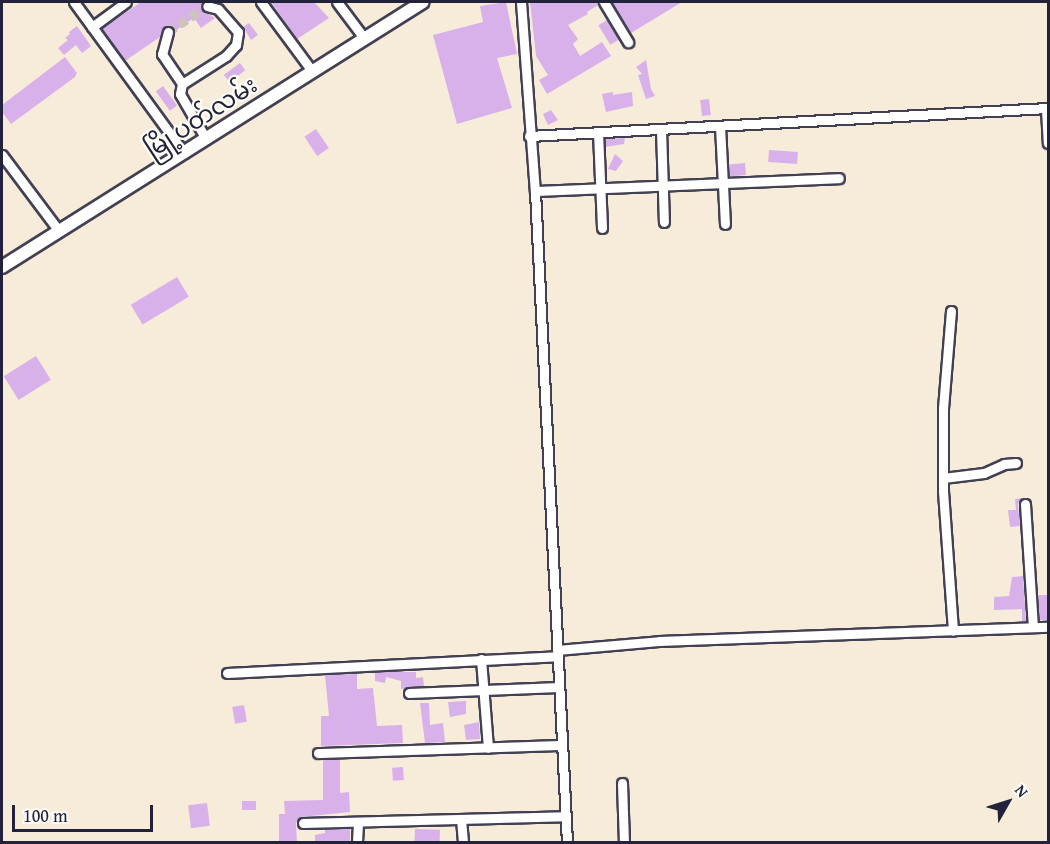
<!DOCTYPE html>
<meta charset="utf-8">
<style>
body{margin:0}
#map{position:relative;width:1050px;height:844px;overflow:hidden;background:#f7ecda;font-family:"Gentium Book Plus","Noto Sans Myanmar",serif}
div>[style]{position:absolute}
.building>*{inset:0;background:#d9b1ea;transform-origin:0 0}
.minor-tunnel>*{height:9px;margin-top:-4.5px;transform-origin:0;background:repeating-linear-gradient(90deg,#ccc4ba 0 9px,transparent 0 13.5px)}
.roads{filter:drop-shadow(2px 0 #424053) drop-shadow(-2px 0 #424053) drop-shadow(0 2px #424053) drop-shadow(0 -2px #424053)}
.minor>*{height:9px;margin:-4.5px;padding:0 4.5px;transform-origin:4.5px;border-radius:4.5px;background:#fff}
.major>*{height:12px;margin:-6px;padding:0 6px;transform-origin:6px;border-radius:6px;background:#fff}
span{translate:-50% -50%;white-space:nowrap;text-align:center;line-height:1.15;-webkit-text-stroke:4.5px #fdfcf7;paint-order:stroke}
.street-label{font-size:24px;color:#22223b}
.frame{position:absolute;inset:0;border:3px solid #22223b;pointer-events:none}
.north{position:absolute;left:978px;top:772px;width:60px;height:60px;-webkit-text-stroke:4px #fdfcf7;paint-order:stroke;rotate:51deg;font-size:16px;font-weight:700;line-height:24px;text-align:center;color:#22223b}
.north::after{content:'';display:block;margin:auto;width:21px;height:27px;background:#22223b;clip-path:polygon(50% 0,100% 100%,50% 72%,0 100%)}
.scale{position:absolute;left:12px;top:805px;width:141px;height:27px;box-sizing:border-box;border:3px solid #22223b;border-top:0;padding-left:8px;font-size:18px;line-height:21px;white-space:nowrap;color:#22223b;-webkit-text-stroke:4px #fdfcf7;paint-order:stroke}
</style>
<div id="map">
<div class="building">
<div style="clip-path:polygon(141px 2px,202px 2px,202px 10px,215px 18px,201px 28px,194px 18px,175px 31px,172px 27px,166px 26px,160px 37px,125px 61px,102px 29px)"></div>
<div style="clip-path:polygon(271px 2px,314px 2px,329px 18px,297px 39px)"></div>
<div style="clip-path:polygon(506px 2px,517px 54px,497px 58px,512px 108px,457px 124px,433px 35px,483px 22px,480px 6px)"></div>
<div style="clip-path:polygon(530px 2px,597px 2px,598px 5px,587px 12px,588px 14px,568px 25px,578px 39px,573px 44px,580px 56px,602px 42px,611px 56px,547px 94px,539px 80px,548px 75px,536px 56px)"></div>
<div style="clip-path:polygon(612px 2px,682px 2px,631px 33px)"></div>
<div style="left:607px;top:20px;width:23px;height:10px;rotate:59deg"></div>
<div style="clip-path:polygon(249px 23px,258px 35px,251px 40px,243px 27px)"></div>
<div style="clip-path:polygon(77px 26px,91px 46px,82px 53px,76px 45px,64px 55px,58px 48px,68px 40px,65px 38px,70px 34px,69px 32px)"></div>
<div style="clip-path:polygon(65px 57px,77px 73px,75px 77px,11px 124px,2px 112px,2px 105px)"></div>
<div style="clip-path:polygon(646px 60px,651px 89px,655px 96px,646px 99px,638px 75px,642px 74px,636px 67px)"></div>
<div style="left:240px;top:63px;width:9px;height:20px;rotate:54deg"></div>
<div style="left:163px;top:86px;width:24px;height:9px;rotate:54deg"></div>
<div style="clip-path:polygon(613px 92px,613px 95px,632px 92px,633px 106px,606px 112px,602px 94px)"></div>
<div style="left:709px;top:99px;width:16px;height:9px;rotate:83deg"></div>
<div style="clip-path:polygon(551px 110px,558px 120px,548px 125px,543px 114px)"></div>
<div style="left:316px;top:129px;width:23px;height:14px;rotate:56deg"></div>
<div style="clip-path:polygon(625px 138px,624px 144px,605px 147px,605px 139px)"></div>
<div style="left:769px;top:150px;width:29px;height:12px;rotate:4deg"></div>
<div style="clip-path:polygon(615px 154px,623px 161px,616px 171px,608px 169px)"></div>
<div style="left:745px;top:163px;width:12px;height:16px;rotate:85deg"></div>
<div style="left:177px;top:277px;width:23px;height:54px;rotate:59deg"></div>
<div style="left:36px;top:356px;width:28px;height:38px;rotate:58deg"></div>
<div style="clip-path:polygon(1022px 498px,1018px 504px,1020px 526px,1010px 527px,1008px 510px,1016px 510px,1015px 499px)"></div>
<div style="clip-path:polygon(1023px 576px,1026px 621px,1022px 621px,1022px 609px,994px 610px,994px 597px,1009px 596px,1012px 577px)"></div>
<div style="left:1048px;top:595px;width:25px;height:10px;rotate:90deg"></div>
<div style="clip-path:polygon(375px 672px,416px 672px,416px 678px,423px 677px,424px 686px,401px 689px,401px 681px,386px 677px,385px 683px,375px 681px)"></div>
<div style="clip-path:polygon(357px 674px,357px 689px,373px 688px,377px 726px,402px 725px,403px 743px,321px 746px,321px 716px,329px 716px,325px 675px)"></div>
<div style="clip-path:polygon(466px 701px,466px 714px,450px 717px,448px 702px)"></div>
<div style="clip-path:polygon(420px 703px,429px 703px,430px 725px,443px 723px,445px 742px,425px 743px)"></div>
<div style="left:244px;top:705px;width:17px;height:12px;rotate:80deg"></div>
<div style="clip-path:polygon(479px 722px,480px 739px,466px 740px,464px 725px)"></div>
<div style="clip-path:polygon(340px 759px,340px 793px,349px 792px,350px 812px,300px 817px,296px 823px,297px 843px,279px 843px,279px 814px,285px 814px,284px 801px,323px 800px,323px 760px)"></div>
<div style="left:403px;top:767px;width:13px;height:11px;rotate:86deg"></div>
<div style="left:256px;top:801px;width:9px;height:14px;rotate:90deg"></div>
<div style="left:207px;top:803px;width:23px;height:19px;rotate:83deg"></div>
<div style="clip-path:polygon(350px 829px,350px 843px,315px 843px,315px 835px,325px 833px,325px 829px)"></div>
<div style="left:415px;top:829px;width:25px;height:14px;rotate:2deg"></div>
</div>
<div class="minor-tunnel">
<div style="left:168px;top:32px;width:47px;rotate:-33.7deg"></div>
</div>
<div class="roads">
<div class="minor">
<div style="left:74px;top:2px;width:187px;rotate:53.9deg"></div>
<div style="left:261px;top:2px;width:86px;rotate:53.5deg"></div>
<div style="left:337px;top:2px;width:45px;rotate:53.1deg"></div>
<div style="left:521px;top:2px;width:190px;rotate:85.8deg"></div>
<div style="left:535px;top:191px;width:652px;rotate:87.19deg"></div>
<div style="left:604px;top:2px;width:47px;rotate:59deg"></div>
<div style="left:92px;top:27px;width:42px;rotate:-36.3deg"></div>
<div style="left:168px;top:32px;width:23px;rotate:105deg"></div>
<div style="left:162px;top:54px;width:36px;rotate:56deg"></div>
<div style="left:1046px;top:108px;width:35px;rotate:87deg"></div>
<div style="left:720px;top:126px;width:98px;rotate:87.1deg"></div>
<div style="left:661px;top:129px;width:93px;rotate:88.2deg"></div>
<div style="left:598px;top:132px;width:96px;rotate:87.6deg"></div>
<div style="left:529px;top:136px;width:520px;rotate:-3.09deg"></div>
<div style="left:206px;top:139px;width:52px;rotate:-120deg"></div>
<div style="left:180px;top:94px;width:10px;rotate:-79deg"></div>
<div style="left:182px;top:84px;width:52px;rotate:-32.5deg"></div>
<div style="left:226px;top:56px;width:15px;rotate:-48deg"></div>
<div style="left:236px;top:45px;width:13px;rotate:-81deg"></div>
<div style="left:238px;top:32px;width:30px;rotate:-131deg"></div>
<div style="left:218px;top:9px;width:11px;rotate:-165deg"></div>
<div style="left:2px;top:155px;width:95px;rotate:53.1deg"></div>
<div style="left:535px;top:191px;width:304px;rotate:-2.4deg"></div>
<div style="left:951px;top:311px;width:98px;rotate:94.7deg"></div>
<div style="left:943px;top:409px;width:82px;rotate:90deg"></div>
<div style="left:943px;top:491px;width:140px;rotate:85.9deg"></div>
<div style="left:943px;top:478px;width:41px;rotate:-7deg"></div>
<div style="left:984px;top:473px;width:22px;rotate:-24deg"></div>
<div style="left:1004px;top:464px;width:12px;rotate:-5deg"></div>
<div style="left:1025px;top:504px;width:123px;rotate:86.3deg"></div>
<div style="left:557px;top:650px;width:102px;rotate:-5deg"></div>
<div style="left:659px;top:641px;width:389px;rotate:-2.1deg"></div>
<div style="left:481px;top:659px;width:89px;rotate:85.5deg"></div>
<div style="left:227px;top:673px;width:330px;rotate:-2.9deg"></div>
<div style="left:409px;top:693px;width:150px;rotate:-2.3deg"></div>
<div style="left:318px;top:753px;width:244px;rotate:-1.9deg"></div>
<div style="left:622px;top:783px;width:59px;rotate:88.1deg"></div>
<div style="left:461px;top:819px;width:23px;rotate:85deg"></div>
<div style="left:303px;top:823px;width:262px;rotate:-1.5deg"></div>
<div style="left:357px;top:842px;width:20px;rotate:-87deg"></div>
</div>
<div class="major">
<div style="left:2px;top:267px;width:497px;rotate:-32.2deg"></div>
</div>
</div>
<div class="street-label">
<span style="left:201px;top:117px;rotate:-33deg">မြို့ပတ်လမ်း</span>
</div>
<div class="frame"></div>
<div class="north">N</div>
<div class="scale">100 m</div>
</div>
